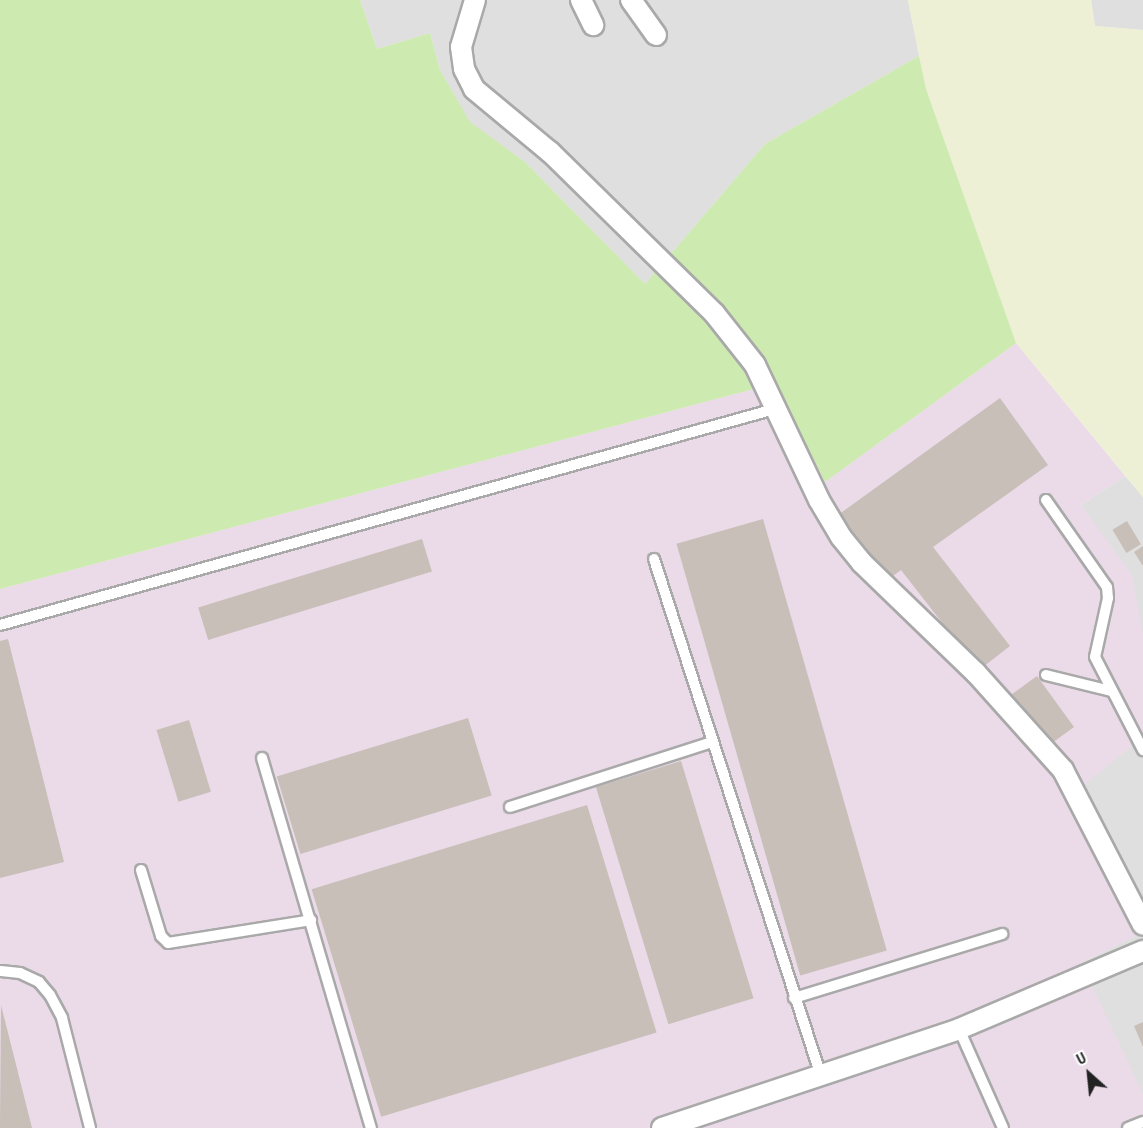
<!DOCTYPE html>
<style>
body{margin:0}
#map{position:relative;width:1143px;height:1128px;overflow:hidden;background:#f2efe9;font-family:"PT Sans Narrow",sans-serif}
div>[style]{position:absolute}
.residential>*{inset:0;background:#e0dfdf}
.industrial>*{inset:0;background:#ebdbe8}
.farmland>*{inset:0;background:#eef0d5}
.grass>*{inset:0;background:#cdebb0}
.building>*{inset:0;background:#c7bfb8;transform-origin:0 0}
.roads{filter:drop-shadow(2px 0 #a9a9a9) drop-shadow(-2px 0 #a9a9a9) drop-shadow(0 2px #a9a9a9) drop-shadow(0 -2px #a9a9a9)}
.lane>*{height:10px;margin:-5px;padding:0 5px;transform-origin:5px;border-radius:5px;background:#fff}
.street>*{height:20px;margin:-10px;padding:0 10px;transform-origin:10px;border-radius:10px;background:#fff}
span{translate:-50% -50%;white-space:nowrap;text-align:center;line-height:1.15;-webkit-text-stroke:4.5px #fff;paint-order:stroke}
.north{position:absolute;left:1059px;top:1044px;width:60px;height:60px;-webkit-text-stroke:4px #fff;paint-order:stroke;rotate:333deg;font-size:16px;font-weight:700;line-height:24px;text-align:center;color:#222}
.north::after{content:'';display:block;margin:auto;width:21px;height:27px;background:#222;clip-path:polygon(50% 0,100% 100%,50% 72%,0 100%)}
</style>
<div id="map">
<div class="residential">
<div style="clip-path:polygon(360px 0,908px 0,919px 56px,765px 144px,645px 284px,525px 162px,470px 123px,440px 70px,430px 33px,377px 49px)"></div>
<div style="clip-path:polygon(1091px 0,1143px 0,1143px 30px,1095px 26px)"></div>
<div style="clip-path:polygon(1125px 476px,1143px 497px,1143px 634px,1081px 505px)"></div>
<div style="clip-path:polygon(1143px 737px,1143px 1094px,1142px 1095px,1081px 963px,1136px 935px,1070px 795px)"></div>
</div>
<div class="industrial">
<div style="clip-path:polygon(1016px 343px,1125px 476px,1081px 505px,1132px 575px,1143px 634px,1143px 737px,1070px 796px,1137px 935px,1081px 963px,1143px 1094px,1143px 1128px,0 1128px,0 589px,776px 383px,825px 482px)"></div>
</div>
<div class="farmland">
<div style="clip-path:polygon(908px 0,1091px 0,1095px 26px,1143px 30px,1143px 497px,1016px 343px,926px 89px)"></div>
</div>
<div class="grass">
<div style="clip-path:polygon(0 0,360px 0,377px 49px,430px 33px,440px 70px,470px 122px,525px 162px,645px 284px,765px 144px,919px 56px,926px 89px,1016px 343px,825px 482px,776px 383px,0 589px)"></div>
</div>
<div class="building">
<div style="clip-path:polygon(1000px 398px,1048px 465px,933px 547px,1010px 646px,979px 670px,901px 570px,886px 581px,838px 515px)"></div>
<div style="left:763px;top:519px;width:449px;height:90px;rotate:74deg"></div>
<div style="left:1127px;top:521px;width:27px;height:17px;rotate:59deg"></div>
<div style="left:422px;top:539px;width:34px;height:234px;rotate:73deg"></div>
<div style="clip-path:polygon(1143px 546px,1143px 566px,1134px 552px)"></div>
<div style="clip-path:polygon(8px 639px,64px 862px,0 878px,0 641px)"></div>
<div style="left:1037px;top:676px;width:63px;height:34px;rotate:54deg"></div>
<div style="left:468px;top:718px;width:81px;height:200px;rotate:73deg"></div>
<div style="left:189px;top:720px;width:75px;height:34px;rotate:73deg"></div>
<div style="left:681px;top:761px;width:248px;height:89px;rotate:73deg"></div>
<div style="left:587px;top:805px;width:238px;height:288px;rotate:73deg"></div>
<div style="clip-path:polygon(1px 1005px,32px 1128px,0 1128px)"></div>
<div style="clip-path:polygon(1143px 1022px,1143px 1047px,1134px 1026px)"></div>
</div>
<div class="roads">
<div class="lane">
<div style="left:1046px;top:500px;width:106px;rotate:55deg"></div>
<div style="left:1107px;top:587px;width:11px;rotate:85deg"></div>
<div style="left:1108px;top:598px;width:60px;rotate:102.4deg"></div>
<div style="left:1095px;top:657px;width:105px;rotate:62.7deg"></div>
<div style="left:654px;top:559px;width:543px;rotate:72.1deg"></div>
<div style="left:0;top:625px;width:808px;rotate:-15.58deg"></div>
<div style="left:1046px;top:675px;width:67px;rotate:13.8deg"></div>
<div style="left:262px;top:758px;width:386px;rotate:73.6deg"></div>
<div style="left:510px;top:807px;width:213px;rotate:-17.8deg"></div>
<div style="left:141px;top:870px;width:69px;rotate:73.1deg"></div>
<div style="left:161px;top:936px;width:10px;rotate:45deg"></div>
<div style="left:168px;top:943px;width:145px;rotate:-9.1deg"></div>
<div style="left:1px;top:971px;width:19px;rotate:6deg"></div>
<div style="left:20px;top:973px;width:21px;rotate:25deg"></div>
<div style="left:39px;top:982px;width:17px;rotate:50deg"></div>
<div style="left:50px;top:995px;width:26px;rotate:62deg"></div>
<div style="left:62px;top:1018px;width:114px;rotate:75.7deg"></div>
<div style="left:794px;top:998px;width:218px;rotate:-17.1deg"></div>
<div style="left:959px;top:1029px;width:108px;rotate:66deg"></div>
<div style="left:1128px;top:1128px;width:16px;rotate:-22deg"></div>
</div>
<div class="street">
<div style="left:475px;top:0;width:49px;rotate:106.6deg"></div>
<div style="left:461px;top:47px;width:22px;rotate:82deg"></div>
<div style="left:464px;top:69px;width:22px;rotate:63deg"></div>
<div style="left:474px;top:89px;width:99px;rotate:39.7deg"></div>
<div style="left:550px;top:152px;width:230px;rotate:44.5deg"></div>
<div style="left:714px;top:313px;width:66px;rotate:51.7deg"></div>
<div style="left:755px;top:365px;width:149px;rotate:64.6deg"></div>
<div style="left:819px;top:500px;width:43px;rotate:59.3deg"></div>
<div style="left:841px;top:537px;width:33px;rotate:51deg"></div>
<div style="left:862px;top:563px;width:158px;rotate:44deg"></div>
<div style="left:976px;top:673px;width:130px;rotate:48.1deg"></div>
<div style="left:1063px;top:770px;width:174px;rotate:62.7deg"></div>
<div style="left:581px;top:0;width:28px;rotate:64deg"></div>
<div style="left:631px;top:0;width:43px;rotate:54.5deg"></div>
<div style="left:662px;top:1128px;width:313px;rotate:-18.4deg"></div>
<div style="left:959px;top:1029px;width:200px;rotate:-23deg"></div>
</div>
</div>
<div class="north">U</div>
</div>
